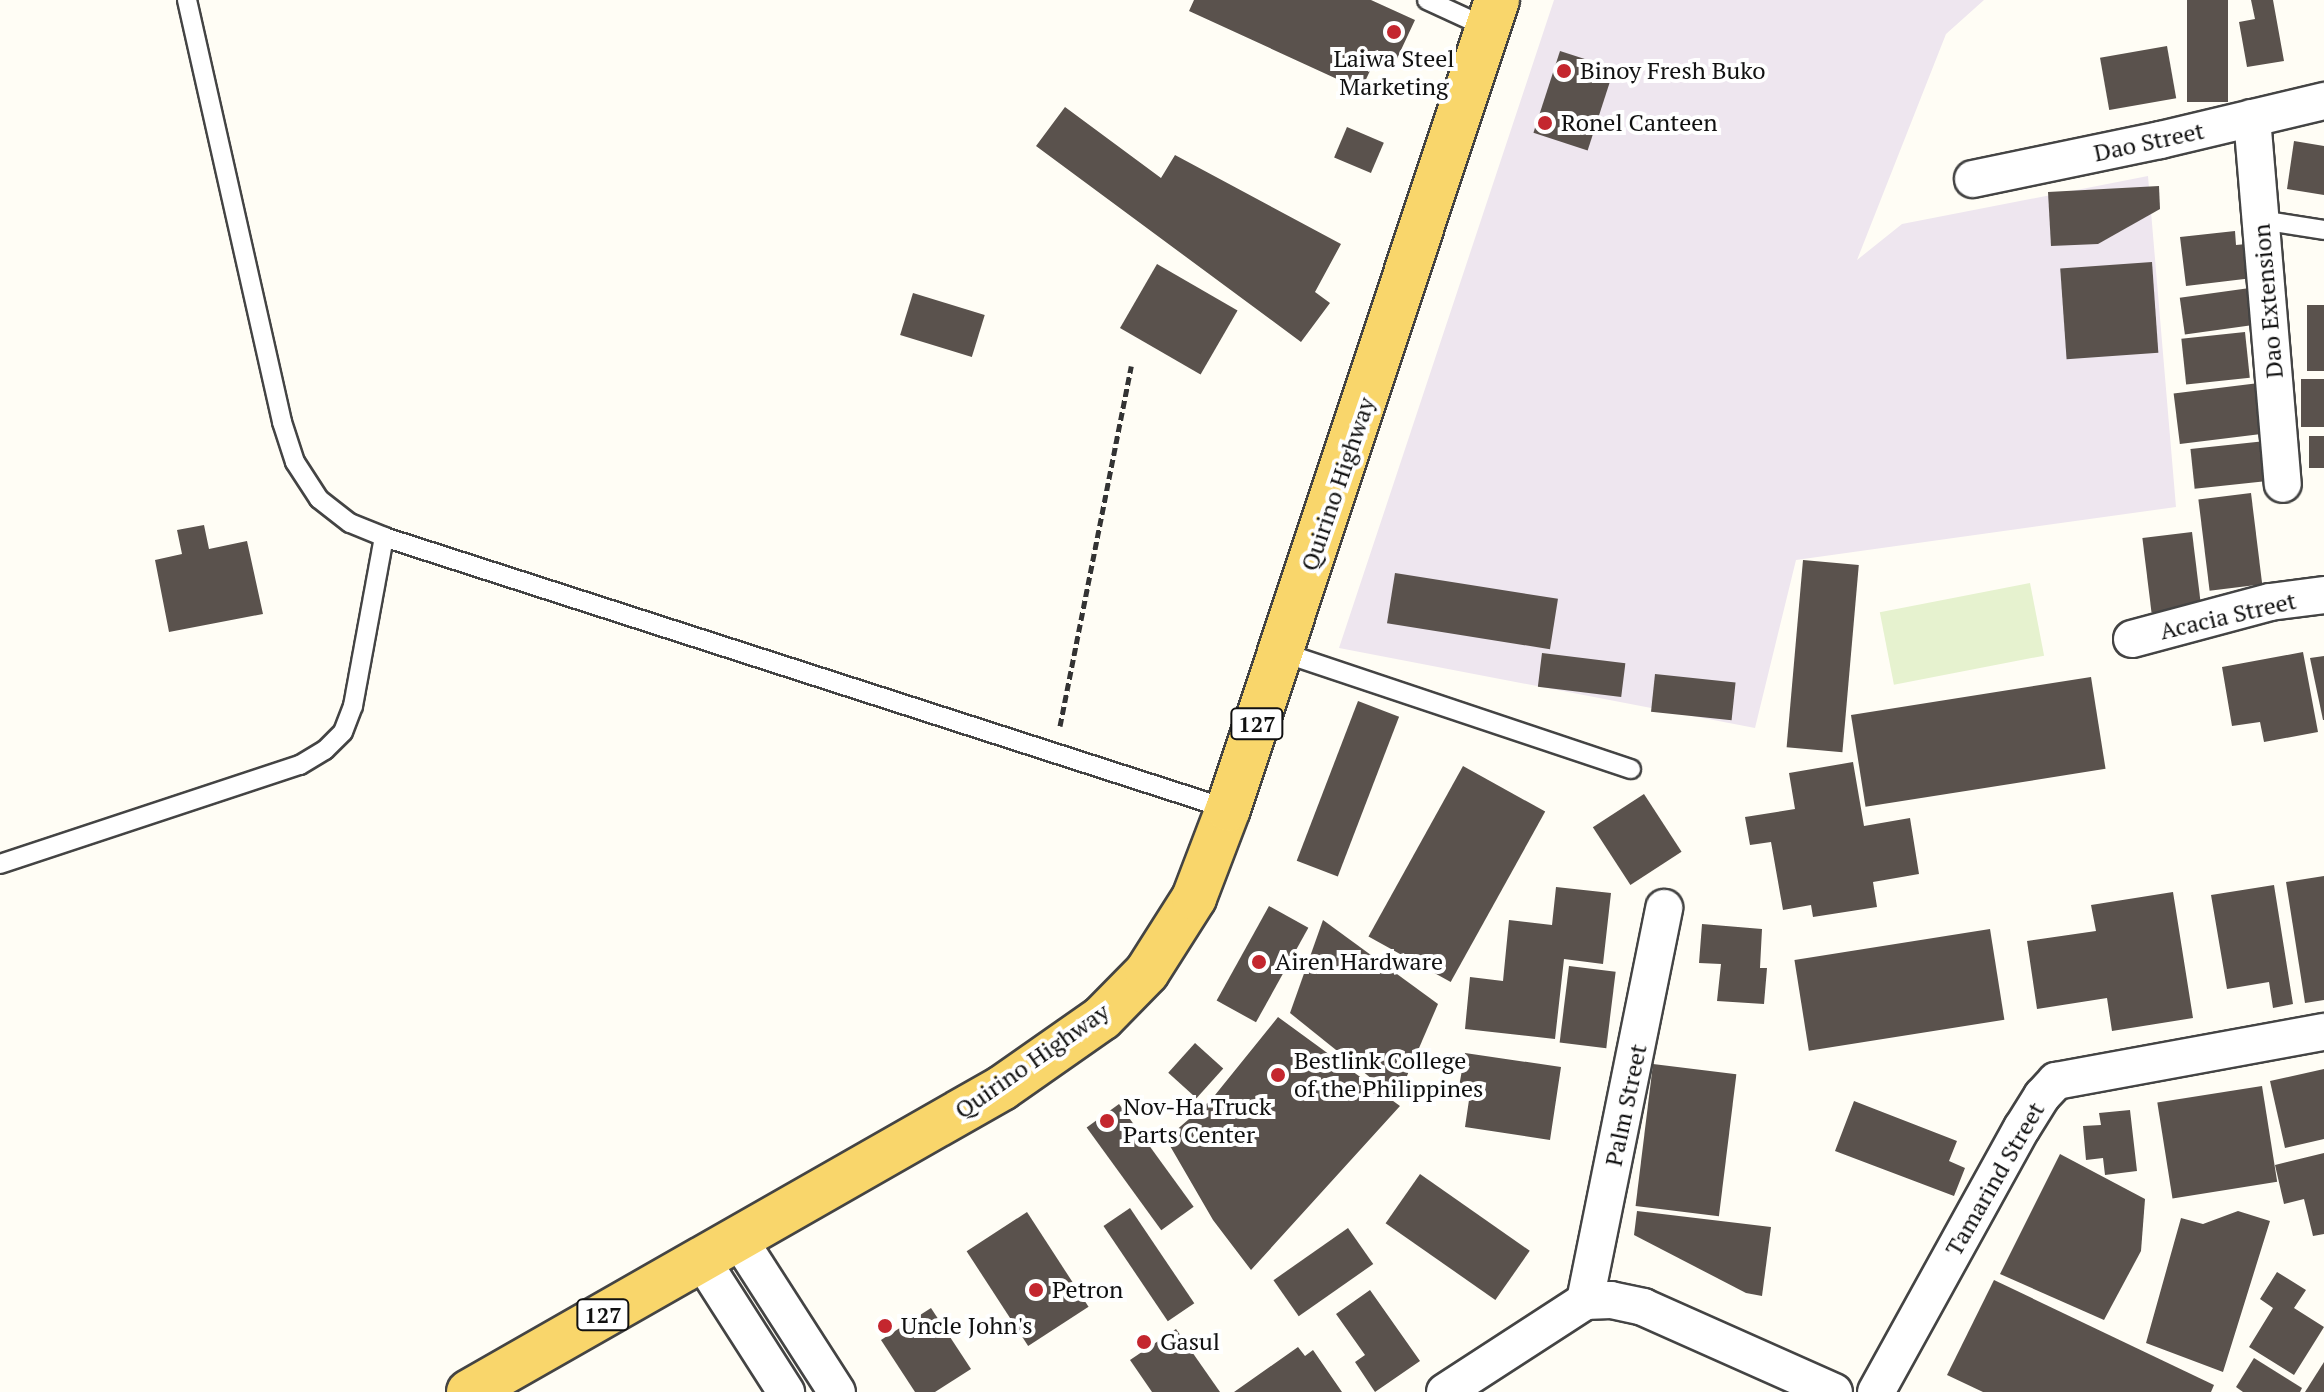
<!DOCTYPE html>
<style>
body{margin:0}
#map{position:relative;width:2324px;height:1392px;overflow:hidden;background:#fffdf5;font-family:"PT Serif",serif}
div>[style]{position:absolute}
.industrial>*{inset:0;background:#eee6ef}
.pitch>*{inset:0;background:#e6f2cf;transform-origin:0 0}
.building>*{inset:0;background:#5a524d;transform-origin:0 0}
.path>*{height:5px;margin-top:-2.5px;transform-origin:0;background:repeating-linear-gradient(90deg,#333 0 8px,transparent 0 12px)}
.roads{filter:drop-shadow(2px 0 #444) drop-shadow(-2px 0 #444) drop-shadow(0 2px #444) drop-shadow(0 -2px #444)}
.service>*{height:18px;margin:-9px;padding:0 9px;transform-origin:9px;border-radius:9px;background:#fff}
.minor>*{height:36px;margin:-18px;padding:0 18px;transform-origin:18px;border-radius:18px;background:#fff}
.primary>*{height:44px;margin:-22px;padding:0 22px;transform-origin:22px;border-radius:22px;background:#f9d66b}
.dots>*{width:22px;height:22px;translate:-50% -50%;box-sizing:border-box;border:4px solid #fff;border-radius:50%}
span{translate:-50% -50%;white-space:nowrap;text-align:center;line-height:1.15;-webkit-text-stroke:8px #fff;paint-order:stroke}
.shield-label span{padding:2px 6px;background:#fff;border:2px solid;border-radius:6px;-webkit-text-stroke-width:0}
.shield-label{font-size:22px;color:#111;font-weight:700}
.poi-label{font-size:24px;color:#111}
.left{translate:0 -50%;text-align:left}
.street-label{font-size:24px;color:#111}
</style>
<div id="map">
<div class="industrial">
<div style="clip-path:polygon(1554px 0,1984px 0,1946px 34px,1857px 260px,1902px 224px,2148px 176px,2176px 507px,1796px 560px,1755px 728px,1339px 648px)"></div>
</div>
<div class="pitch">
<div style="left:2030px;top:583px;width:74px;height:153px;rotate:79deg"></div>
</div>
<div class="building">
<div style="clip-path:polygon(1194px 0,1371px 0,1415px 20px,1394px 65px,1376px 58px,1361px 90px,1189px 11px)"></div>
<div style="left:2187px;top:0;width:41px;height:102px"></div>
<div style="clip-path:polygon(2251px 0,2273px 0,2284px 61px,2247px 67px,2239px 22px,2255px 19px)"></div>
<div style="left:2167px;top:46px;width:53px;height:68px;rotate:80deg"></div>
<div style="left:1560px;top:51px;width:57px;height:86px;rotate:18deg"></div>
<div style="clip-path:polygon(1065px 107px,1161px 178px,1175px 155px,1341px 244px,1315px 292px,1330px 303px,1301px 342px,1036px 146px)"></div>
<div style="left:1347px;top:127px;width:40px;height:33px;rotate:23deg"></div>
<div style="clip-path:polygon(2294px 141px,2324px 146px,2324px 195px,2287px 189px)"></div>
<div style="clip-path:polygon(2159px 186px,2160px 209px,2098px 244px,2051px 246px,2048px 192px)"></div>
<div style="clip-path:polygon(2235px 231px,2236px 245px,2257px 243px,2261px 277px,2186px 286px,2180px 237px)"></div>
<div style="left:2152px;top:262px;width:91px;height:92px;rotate:86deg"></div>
<div style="left:1157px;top:264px;width:93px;height:74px;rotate:30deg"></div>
<div style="left:2257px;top:287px;width:37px;height:78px;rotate:82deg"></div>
<div style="left:913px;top:293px;width:75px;height:44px;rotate:17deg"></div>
<div style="left:2307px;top:305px;width:17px;height:66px"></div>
<div style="left:2245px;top:332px;width:46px;height:64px;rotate:84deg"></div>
<div style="left:2301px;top:379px;width:23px;height:48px"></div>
<div style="left:2259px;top:383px;width:51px;height:86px;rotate:83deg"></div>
<div style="left:2309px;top:436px;width:15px;height:32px"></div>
<div style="left:2275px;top:440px;width:40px;height:85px;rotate:84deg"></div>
<div style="left:2251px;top:493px;width:92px;height:53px;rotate:83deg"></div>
<div style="clip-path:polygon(204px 525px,209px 549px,247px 541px,263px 614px,169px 632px,155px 560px,182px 554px,177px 530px)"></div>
<div style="left:2192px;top:532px;width:75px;height:50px;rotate:83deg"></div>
<div style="left:1803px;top:560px;width:56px;height:188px;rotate:5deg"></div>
<div style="left:1395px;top:573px;width:165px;height:51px;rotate:9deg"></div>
<div style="clip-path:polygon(2303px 652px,2318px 732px,2264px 742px,2260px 722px,2232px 726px,2222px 667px)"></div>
<div style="left:1542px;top:653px;width:84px;height:34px;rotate:7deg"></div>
<div style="clip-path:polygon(2324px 656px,2324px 720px,2323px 720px,2310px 658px)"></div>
<div style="left:1655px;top:674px;width:81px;height:38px;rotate:6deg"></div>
<div style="left:2091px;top:677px;width:93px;height:243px;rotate:81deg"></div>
<div style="left:1358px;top:701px;width:44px;height:171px;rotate:21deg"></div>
<div style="clip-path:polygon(1853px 762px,1864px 826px,1910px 818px,1919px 874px,1873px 882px,1877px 907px,1813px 917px,1811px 905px,1783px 910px,1771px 842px,1750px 845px,1745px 817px,1795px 809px,1789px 773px)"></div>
<div style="left:1463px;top:766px;width:94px;height:195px;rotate:29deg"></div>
<div style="left:1644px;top:794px;width:69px;height:61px;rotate:57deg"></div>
<div style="clip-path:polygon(2324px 876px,2324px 1000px,2305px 1003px,2286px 882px)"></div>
<div style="clip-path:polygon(2274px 885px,2293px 1004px,2273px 1008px,2269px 982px,2227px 989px,2211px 895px)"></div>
<div style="clip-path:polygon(1556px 887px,1611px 893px,1603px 964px,1564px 959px,1555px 1039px,1465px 1029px,1470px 977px,1503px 981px,1509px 920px,1552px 925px)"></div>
<div style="clip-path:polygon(2173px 892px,2193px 1018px,2112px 1031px,2107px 998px,2037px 1009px,2027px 941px,2096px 931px,2091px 905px)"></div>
<div style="left:1269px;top:906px;width:45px;height:108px;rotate:29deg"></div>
<div style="clip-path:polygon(1323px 920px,1438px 1004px,1397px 1099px,1290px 1013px)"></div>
<div style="clip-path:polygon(1702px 924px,1762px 929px,1760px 968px,1767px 968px,1764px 1004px,1717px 1001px,1721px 964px,1699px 963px)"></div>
<div style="left:1990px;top:929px;width:92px;height:198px;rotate:81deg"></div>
<div style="left:1569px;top:966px;width:47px;height:77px;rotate:7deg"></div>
<div style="clip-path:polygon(1278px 1017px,1400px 1106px,1251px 1270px,1213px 1220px,1166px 1139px,1211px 1100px)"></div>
<div style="left:1195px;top:1043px;width:38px;height:40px;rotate:42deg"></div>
<div style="clip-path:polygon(1465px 1053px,1561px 1067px,1550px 1140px,1465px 1127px,1469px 1100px,1457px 1098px)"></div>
<div style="left:1653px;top:1064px;width:84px;height:143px;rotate:7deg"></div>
<div style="clip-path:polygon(2324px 1069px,2324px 1139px,2285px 1148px,2270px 1081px)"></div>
<div style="left:2262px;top:1086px;width:97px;height:106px;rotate:81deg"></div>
<div style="clip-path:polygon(1854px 1101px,1957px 1141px,1949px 1161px,1965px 1168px,1954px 1196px,1835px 1151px)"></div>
<div style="left:1119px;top:1104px;width:127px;height:40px;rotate:54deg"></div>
<div style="clip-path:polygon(2130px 1110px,2137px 1171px,2105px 1175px,2103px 1158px,2086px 1160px,2083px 1126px,2101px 1125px,2099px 1113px)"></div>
<div style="clip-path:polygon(2324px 1153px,2324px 1234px,2313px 1236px,2304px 1199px,2284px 1204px,2275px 1165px)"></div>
<div style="clip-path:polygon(2060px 1154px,2145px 1199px,2141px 1251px,2104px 1320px,2000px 1274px)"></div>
<div style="left:1420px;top:1174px;width:134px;height:60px;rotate:35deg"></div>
<div style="left:1130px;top:1208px;width:115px;height:32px;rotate:56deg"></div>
<div style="clip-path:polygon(1637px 1211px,1771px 1227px,1762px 1296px,1746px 1293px,1634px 1235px)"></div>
<div style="clip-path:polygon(2238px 1211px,2270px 1221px,2223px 1372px,2146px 1343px,2181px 1218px,2203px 1224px)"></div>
<div style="left:1027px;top:1212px;width:113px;height:72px;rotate:57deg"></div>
<div style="left:1348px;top:1228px;width:44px;height:91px;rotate:55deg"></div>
<div style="clip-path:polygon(2277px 1272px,2306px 1290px,2294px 1308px,2324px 1327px,2294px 1375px,2249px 1347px,2273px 1308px,2260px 1299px)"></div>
<div style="clip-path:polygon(1994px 1280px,2214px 1385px,2211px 1392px,1983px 1392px,1947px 1375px)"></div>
<div style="clip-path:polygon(1370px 1290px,1420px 1361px,1375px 1392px,1355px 1362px,1365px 1355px,1336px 1314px)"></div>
<div style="clip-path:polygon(931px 1308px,971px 1369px,935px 1392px,915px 1392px,881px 1340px)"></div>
<div style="clip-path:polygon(1176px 1329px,1220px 1392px,1152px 1392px,1130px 1360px)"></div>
<div style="clip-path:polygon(1298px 1347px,1305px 1356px,1313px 1350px,1342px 1392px,1234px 1392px)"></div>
<div style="clip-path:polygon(2254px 1358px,2302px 1388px,2300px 1392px,2243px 1392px,2236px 1387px)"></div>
<div style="clip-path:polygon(2324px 1362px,2324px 1392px,2305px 1392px)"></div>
</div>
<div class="path">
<div style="left:1060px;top:726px;width:367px;rotate:-78.8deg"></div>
</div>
<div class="roads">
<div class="service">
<div style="left:187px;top:0;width:433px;rotate:77.3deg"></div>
<div style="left:282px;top:422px;width:42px;rotate:72deg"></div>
<div style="left:295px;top:462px;width:44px;rotate:57deg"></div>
<div style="left:319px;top:499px;width:39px;rotate:38deg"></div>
<div style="left:350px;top:523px;width:37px;rotate:22deg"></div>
<div style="left:384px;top:537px;width:887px;rotate:17.86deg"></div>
<div style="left:1427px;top:0;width:67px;rotate:24.7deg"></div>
<div style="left:2261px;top:220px;width:64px;rotate:9deg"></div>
<div style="left:1281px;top:652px;width:369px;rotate:18.5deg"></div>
<div style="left:0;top:864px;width:316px;rotate:-18.3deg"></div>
<div style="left:300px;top:765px;width:29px;rotate:-31deg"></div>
<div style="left:325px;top:750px;width:25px;rotate:-45deg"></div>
<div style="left:343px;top:732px;width:28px;rotate:-69deg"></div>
<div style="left:353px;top:706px;width:172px;rotate:-79.6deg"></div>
</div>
<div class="minor">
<div style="left:2252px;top:118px;width:367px;rotate:85.2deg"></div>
<div style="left:1973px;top:179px;width:191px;rotate:-11.8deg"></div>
<div style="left:2160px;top:140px;width:169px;rotate:-13.4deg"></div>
<div style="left:2132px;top:639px;width:143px;rotate:-15deg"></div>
<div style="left:2270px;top:602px;width:54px;rotate:-7.4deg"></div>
<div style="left:738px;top:1238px;width:183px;rotate:57.3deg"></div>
<div style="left:701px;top:1259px;width:158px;rotate:57.4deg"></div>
<div style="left:1585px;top:1301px;width:401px;rotate:-78.6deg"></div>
<div style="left:1445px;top:1392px;width:167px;rotate:-33deg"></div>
<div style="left:1585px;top:1301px;width:26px;rotate:-2deg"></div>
<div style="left:1611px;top:1300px;width:33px;rotate:12deg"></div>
<div style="left:1643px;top:1307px;width:209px;rotate:24deg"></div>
<div style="left:1876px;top:1392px;width:302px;rotate:-61.1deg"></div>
<div style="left:2022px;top:1128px;width:38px;rotate:-58deg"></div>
<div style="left:2042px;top:1096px;width:21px;rotate:-47deg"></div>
<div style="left:2056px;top:1081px;width:272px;rotate:-10.4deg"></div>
</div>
<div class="primary">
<div style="left:469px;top:1392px;width:614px;rotate:-29.7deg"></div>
<div style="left:1002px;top:1088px;width:122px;rotate:-35deg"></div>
<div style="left:1102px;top:1018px;width:64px;rotate:-45.6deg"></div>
<div style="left:1147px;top:972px;width:88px;rotate:-57.6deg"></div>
<div style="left:1194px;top:898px;width:95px;rotate:-69.1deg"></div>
<div style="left:1228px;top:809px;width:853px;rotate:-71.61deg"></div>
</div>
</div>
<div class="dots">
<div style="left:1394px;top:32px;background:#c4262e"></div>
<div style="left:1564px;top:71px;background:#c4262e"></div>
<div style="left:1545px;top:123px;background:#c4262e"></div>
<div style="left:1259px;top:962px;background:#c4262e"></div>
<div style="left:1278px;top:1075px;background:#c4262e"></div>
<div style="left:1107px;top:1121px;background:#c4262e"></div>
<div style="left:1036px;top:1290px;background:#c4262e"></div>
<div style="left:885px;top:1326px;background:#c4262e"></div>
<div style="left:1144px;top:1342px;background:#c4262e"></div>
</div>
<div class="shield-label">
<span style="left:1257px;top:724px">127</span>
<span style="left:603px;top:1315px">127</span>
</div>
<div class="poi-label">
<span style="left:1394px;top:73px">Laiwa Steel<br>Marketing</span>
<span class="left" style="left:1580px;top:71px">Binoy Fresh Buko</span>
<span class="left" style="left:1561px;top:123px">Ronel Canteen</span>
<span class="left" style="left:1275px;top:962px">Airen Hardware</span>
<span class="left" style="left:1294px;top:1075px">Bestlink College<br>of the Philippines</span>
<span class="left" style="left:1123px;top:1121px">Nov-Ha Truck<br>Parts Center</span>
<span class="left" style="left:1052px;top:1290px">Petron</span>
<span class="left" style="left:901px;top:1326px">Uncle John's</span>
<span class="left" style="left:1160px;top:1342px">Gasul</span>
</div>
<div class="street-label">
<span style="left:2149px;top:142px;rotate:-12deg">Dao Street</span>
<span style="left:2268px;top:301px;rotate:-95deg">Dao Extension</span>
<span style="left:1338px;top:484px;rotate:-71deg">Quirino Highway</span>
<span style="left:2228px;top:616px;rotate:-13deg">Acacia Street</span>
<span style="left:1032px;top:1061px;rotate:-35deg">Quirino Highway</span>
<span style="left:1626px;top:1105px;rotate:-78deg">Palm Street</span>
<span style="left:1995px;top:1179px;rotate:-60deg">Tamarind Street</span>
</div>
</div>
